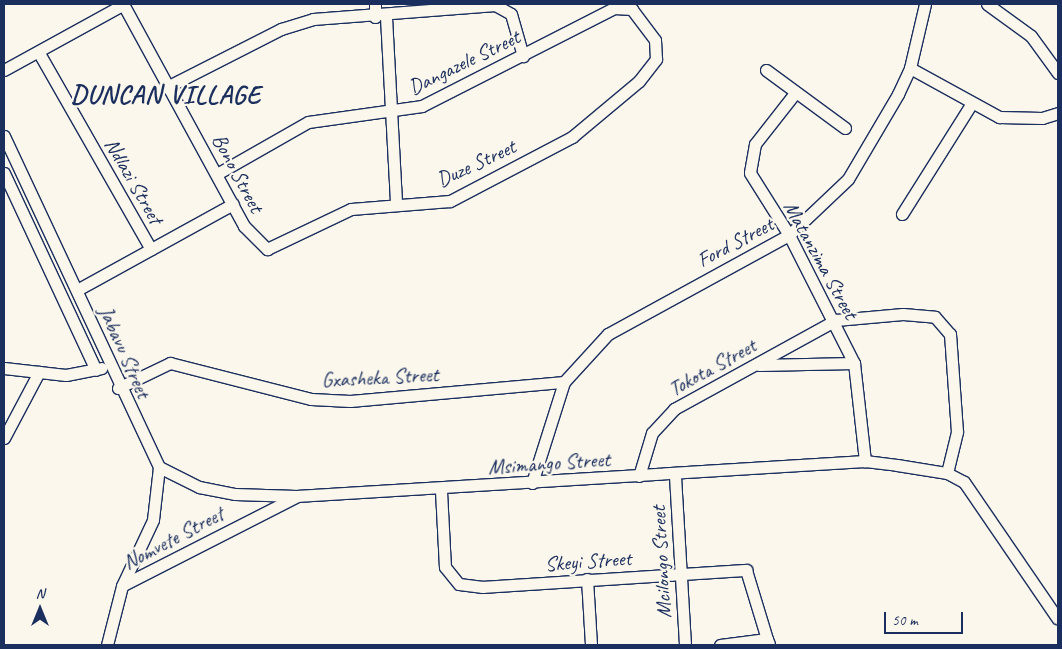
<!DOCTYPE html>
<style>
body{margin:0}
#map{position:relative;width:1062px;height:649px;overflow:hidden;background:#fbf7ec;font-family:Caveat,sans-serif}
div>[style]{position:absolute}
.roads{filter:drop-shadow(1px 0 #1b2f5e) drop-shadow(-1px 0 #1b2f5e) drop-shadow(0 1px #1b2f5e) drop-shadow(0 -1px #1b2f5e)}
.minor>*{height:11px;margin:-5.5px;padding:0 5.5px;transform-origin:5.5px;border-radius:5.5px;background:#fbf7ec}
span{translate:-50% -50%;white-space:nowrap;text-align:center;line-height:1.15;-webkit-text-stroke:4.5px #fbf7ec;paint-order:stroke}
.street-label{font-size:21px;color:#1b2f5e}
.district-label{font-size:26px;color:#1b2f5e;font-weight:700;letter-spacing:1px}
.frame{position:absolute;inset:0;border:5px solid #1b2f5e;pointer-events:none}
.north{position:absolute;left:15px;top:584px;width:50px;height:50px;-webkit-text-stroke:4px #fbf7ec;paint-order:stroke;rotate:0deg;font-size:14px;font-weight:700;line-height:20px;text-align:center;color:#1b2f5e}
.north::after{content:'';display:block;margin:auto;width:18px;height:22px;background:#1b2f5e;clip-path:polygon(50% 0,100% 100%,50% 72%,0 100%)}
.scale{position:absolute;left:884px;top:612px;width:79px;height:22px;box-sizing:border-box;border:2px solid #1b2f5e;border-top:0;padding-left:6px;font-size:15px;line-height:18px;white-space:nowrap;color:#1b2f5e;-webkit-text-stroke:4px #fbf7ec;paint-order:stroke}
</style>
<div id="map">
<div class="roads">
<div class="minor">
<div style="left:123px;top:4px;width:253px;rotate:61.4deg"></div>
<div style="left:244px;top:226px;width:33px;rotate:45deg"></div>
<div style="left:267px;top:249px;width:93px;rotate:-25.5deg"></div>
<div style="left:351px;top:209px;width:99px;rotate:-4.6deg"></div>
<div style="left:450px;top:201px;width:138px;rotate:-27.7deg"></div>
<div style="left:572px;top:137px;width:87px;rotate:-39.9deg"></div>
<div style="left:639px;top:81px;width:28px;rotate:-52deg"></div>
<div style="left:656px;top:59px;width:19px;rotate:-93deg"></div>
<div style="left:655px;top:40px;width:39px;rotate:-127deg"></div>
<div style="left:632px;top:9px;width:18px;rotate:-177deg"></div>
<div style="left:614px;top:8px;width:216px;rotate:153deg"></div>
<div style="left:422px;top:106px;width:115px;rotate:172deg"></div>
<div style="left:308px;top:122px;width:105px;rotate:150.3deg"></div>
<div style="left:375px;top:4px;width:13px;rotate:90deg"></div>
<div style="left:987px;top:4px;width:54px;rotate:36deg"></div>
<div style="left:1031px;top:36px;width:46px;rotate:53.9deg"></div>
<div style="left:386px;top:17px;width:186px;rotate:86.9deg"></div>
<div style="left:39px;top:53px;width:226px;rotate:60.3deg"></div>
<div style="left:910px;top:68px;width:102px;rotate:28.8deg"></div>
<div style="left:999px;top:117px;width:43px;rotate:1.3deg"></div>
<div style="left:1042px;top:118px;width:17px;rotate:-17deg"></div>
<div style="left:4px;top:70px;width:137px;rotate:-28.8deg"></div>
<div style="left:766px;top:70px;width:98px;rotate:36.3deg"></div>
<div style="left:169px;top:86px;width:126px;rotate:-27deg"></div>
<div style="left:281px;top:29px;width:34px;rotate:-17deg"></div>
<div style="left:313px;top:19px;width:183px;rotate:-4.4deg"></div>
<div style="left:495px;top:5px;width:18px;rotate:29deg"></div>
<div style="left:511px;top:14px;width:44px;rotate:74.1deg"></div>
<div style="left:795px;top:93px;width:65px;rotate:128.1deg"></div>
<div style="left:755px;top:144px;width:29px;rotate:100deg"></div>
<div style="left:750px;top:173px;width:73px;rotate:57.8deg"></div>
<div style="left:789px;top:235px;width:144px;rotate:63.1deg"></div>
<div style="left:854px;top:363px;width:99px;rotate:83.6deg"></div>
<div style="left:4px;top:136px;width:365px;rotate:64.9deg"></div>
<div style="left:159px;top:467px;width:53px;rotate:96.5deg"></div>
<div style="left:153px;top:520px;width:73px;rotate:115.2deg"></div>
<div style="left:122px;top:586px;width:61px;rotate:104.3deg"></div>
<div style="left:4px;top:173px;width:217px;rotate:65deg"></div>
<div style="left:902px;top:214px;width:131px;rotate:-57.8deg"></div>
<div style="left:77px;top:290px;width:178px;rotate:-28.9deg"></div>
<div style="left:759px;top:365px;width:95px;rotate:-1.2deg"></div>
<div style="left:4px;top:368px;width:62px;rotate:6.4deg"></div>
<div style="left:66px;top:375px;width:36px;rotate:-11deg"></div>
<div style="left:118px;top:388px;width:58px;rotate:-25.7deg"></div>
<div style="left:170px;top:363px;width:146px;rotate:14.3deg"></div>
<div style="left:311px;top:399px;width:39px;rotate:3deg"></div>
<div style="left:350px;top:401px;width:215px;rotate:-5.1deg"></div>
<div style="left:4px;top:438px;width:75px;rotate:-62.1deg"></div>
<div style="left:159px;top:467px;width:45px;rotate:26.6deg"></div>
<div style="left:199px;top:487px;width:37px;rotate:11deg"></div>
<div style="left:235px;top:494px;width:61px;rotate:1.9deg"></div>
<div style="left:296px;top:496px;width:570px;rotate:-3.52deg"></div>
<div style="left:865px;top:461px;width:32px;rotate:7deg"></div>
<div style="left:897px;top:465px;width:51px;rotate:9.1deg"></div>
<div style="left:947px;top:473px;width:19px;rotate:28deg"></div>
<div style="left:964px;top:482px;width:165px;rotate:55.6deg"></div>
<div style="left:639px;top:476px;width:45px;rotate:-73.2deg"></div>
<div style="left:652px;top:433px;width:33px;rotate:-47deg"></div>
<div style="left:674px;top:409px;width:185px;rotate:-28.8deg"></div>
<div style="left:836px;top:320px;width:67px;rotate:-5.1deg"></div>
<div style="left:903px;top:314px;width:32px;rotate:5deg"></div>
<div style="left:935px;top:317px;width:23px;rotate:49deg"></div>
<div style="left:950px;top:334px;width:98px;rotate:85.9deg"></div>
<div style="left:957px;top:432px;width:42px;rotate:103.7deg"></div>
<div style="left:675px;top:476px;width:169px;rotate:86.6deg"></div>
<div style="left:532px;top:483px;width:106px;rotate:-72.4deg"></div>
<div style="left:564px;top:382px;width:65px;rotate:-47.5deg"></div>
<div style="left:608px;top:334px;width:206px;rotate:-28.7deg"></div>
<div style="left:789px;top:235px;width:81px;rotate:-43.5deg"></div>
<div style="left:848px;top:179px;width:99px;rotate:-59.5deg"></div>
<div style="left:898px;top:94px;width:29px;rotate:-65deg"></div>
<div style="left:910px;top:68px;width:66px;rotate:-76.8deg"></div>
<div style="left:441px;top:491px;width:76px;rotate:87deg"></div>
<div style="left:445px;top:567px;width:22px;rotate:51deg"></div>
<div style="left:459px;top:584px;width:24px;rotate:7deg"></div>
<div style="left:483px;top:587px;width:264px;rotate:-3.7deg"></div>
<div style="left:746px;top:570px;width:72px;rotate:73.1deg"></div>
<div style="left:587px;top:579px;width:66px;rotate:86.5deg"></div>
<div style="left:123px;top:585px;width:194px;rotate:-27deg"></div>
<div style="left:720px;top:645px;width:47px;rotate:-7.3deg"></div>
<div style="left:767px;top:639px;width:5px;rotate:68deg"></div>
</div>
</div>
<div class="street-label">
<span style="left:464px;top:62px;rotate:-26deg">Dangazele Street</span>
<span style="left:476px;top:163px;rotate:-25deg">Duze Street</span>
<span style="left:238px;top:173px;rotate:62deg">Bono Street</span>
<span style="left:134px;top:181px;rotate:60deg">Ndlazi Street</span>
<span style="left:735px;top:242px;rotate:-28deg">Ford Street</span>
<span style="left:821px;top:260px;rotate:61deg">Matanzima Street</span>
<span style="left:125px;top:352px;rotate:66deg">Jabavu Street</span>
<span style="left:712px;top:367px;rotate:-29deg">Tokota Street</span>
<span style="left:380px;top:377px;rotate:-3deg">Gxasheka Street</span>
<span style="left:549px;top:463px;rotate:-4deg">Msimango Street</span>
<span style="left:173px;top:538px;rotate:-28deg">Nomvete Street</span>
<span style="left:588px;top:561px;rotate:-4deg">Skeyi Street</span>
<span style="left:661px;top:562px;rotate:-93deg">Mcilongo Street</span>
</div>
<div class="district-label">
<span style="left:166px;top:95px">DUNCAN VILLAGE</span>
</div>
<div class="frame"></div>
<div class="north">N</div>
<div class="scale">50 m</div>
</div>
